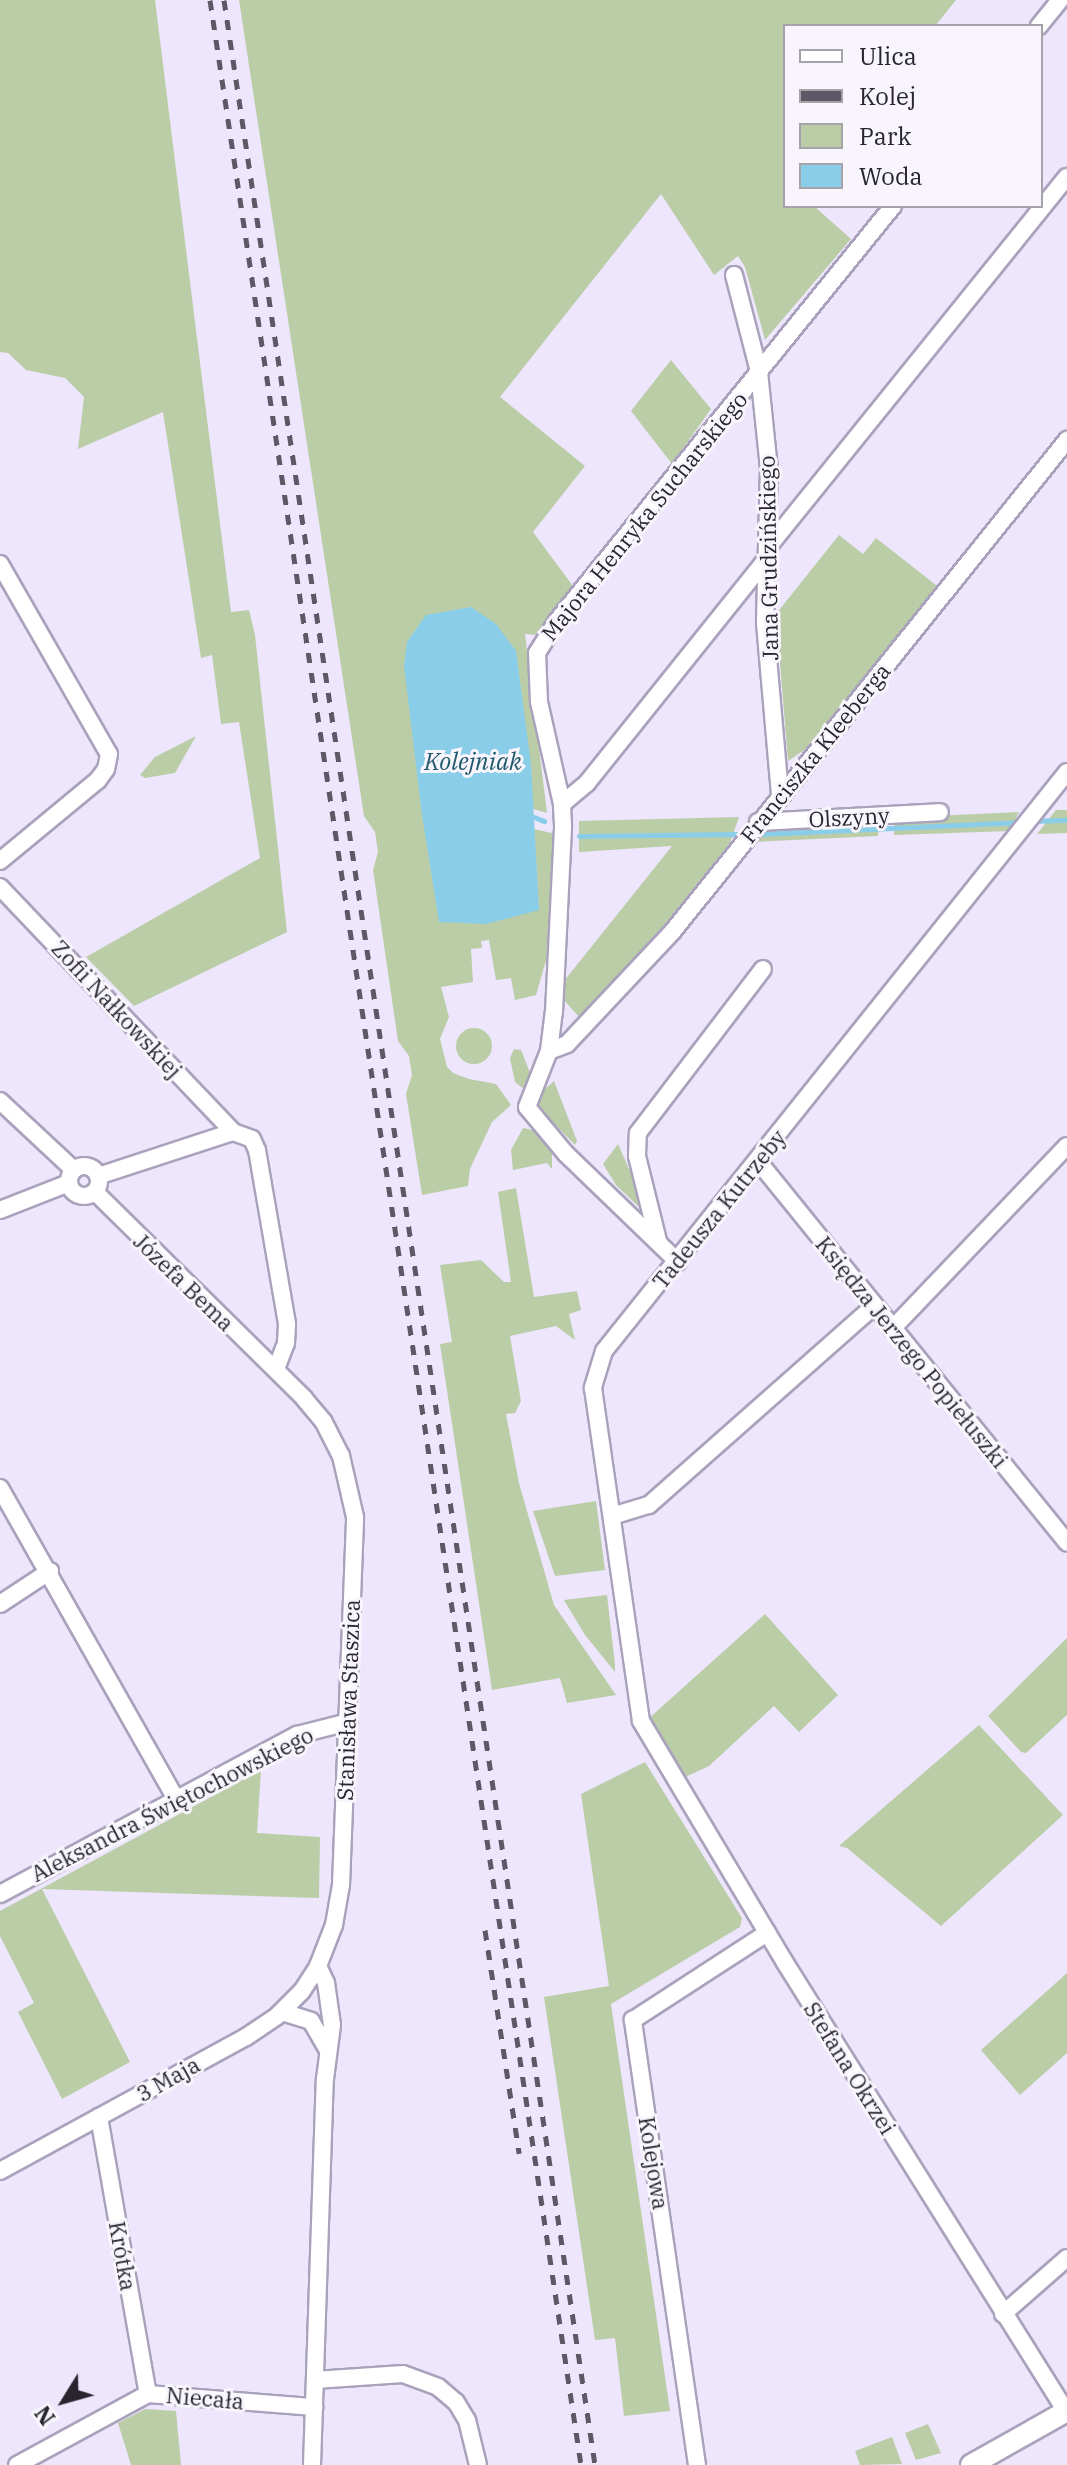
<!DOCTYPE html>
<meta charset="utf-8">
<style>
body{margin:0}
#map{position:relative;width:1067px;height:2465px;overflow:hidden;background:#ede6fc;font-family:"IBM Plex Serif",serif}
div>[style]{position:absolute}
.green>*{inset:0;background:#bbcda7}
.round{border-radius:50%}
.water>*{inset:0;background:#8acde8}
.stream>*{height:5px;margin:-2.5px;padding:0 2.5px;transform-origin:2.5px;border-radius:2.5px;background:#8acde8}
.roads{filter:drop-shadow(2px 0 #aaa2bc) drop-shadow(-2px 0 #aaa2bc) drop-shadow(0 2px #aaa2bc) drop-shadow(0 -2px #aaa2bc)}
.minor>*{height:16px;margin:-8px;padding:0 8px;transform-origin:8px;border-radius:8px;background:#fff}
.minor>.ring{margin:-8px;padding:0;box-sizing:content-box;background:none;border:16px solid #fff;border-radius:50%}
.tertiary>*{height:20px;margin:-10px;padding:0 10px;transform-origin:10px;border-radius:10px;background:#fff}
.rail>*{height:5px;margin-top:-2.5px;transform-origin:0;background:repeating-linear-gradient(90deg,#5c5865 0 10px,transparent 0 20px)}
span{translate:-50% -50%;white-space:nowrap;text-align:center;line-height:1.15;-webkit-text-stroke:6px #f8f6fc;paint-order:stroke}
.street-label{font-size:22px;color:#28252f}
.water-label{font-size:24px;color:#23596c;font-style:italic}
.legend{position:absolute;left:783px;top:24px;width:260px;height:184px;box-sizing:border-box;background:#f8f6fc;border:2px solid #a5a2aa;margin:0;padding:10px 14px;list-style:none;font-size:24px;color:#28252f}
.legend li{display:flex;align-items:center;gap:16px;height:40px}
.legend b{width:40px;border:2px solid #a5a2aa}
.north{position:absolute;left:24px;top:2361px;width:80px;height:80px;-webkit-text-stroke:6px #f8f6fc;paint-order:stroke;rotate:233deg;font-size:22px;font-weight:700;line-height:32px;text-align:center;color:#28252f}
.north::after{content:'';display:block;margin:auto;width:28px;height:36px;background:#28252f;clip-path:polygon(50% 0,100% 100%,50% 72%,0 100%)}
</style>
<div id="map">
<div class="green">
<div style="clip-path:polygon(0 0,155px 0,231px 612px,249px 610px,255px 635px,287px 932px,134px 1006px,86px 957px,260px 858px,239px 722px,221px 724px,212px 655px,201px 658px,163px 412px,78px 449px,84px 397px,65px 378px,26px 370px,8px 353px,0 352px)"></div>
<div style="clip-path:polygon(239px 0,956px 0,935px 26px,785px 26px,785px 206px,814px 206px,851px 239px,765px 340px,745px 267px,738px 256px,714px 275px,661px 194px,500px 397px,585px 466px,533px 532px,573px 586px,535px 635px,525px 634px,547px 813px,533px 809px,516px 651px,539px 910px,534px 829px,556px 834px,548px 954px,536px 995px,515px 1000px,511px 978px,496px 980px,489px 940px,481px 941px,482px 948px,471px 949px,473px 982px,441px 987px,449px 1017px,440px 1039px,447px 1067px,453px 1073px,469px 1079px,496px 1084px,511px 1105px,492px 1122px,470px 1169px,468px 1186px,422px 1195px,406px 1094px,412px 1075px,409px 1056px,398px 1041px,373px 870px,378px 852px,375px 832px,364px 816px)"></div>
<div style="clip-path:polygon(671px 360px,711px 409px,672px 464px,631px 411px)"></div>
<div style="clip-path:polygon(839px 535px,863px 554px,876px 538px,941px 589px,819px 740px,788px 761px,776px 614px)"></div>
<div style="clip-path:polygon(196px 736px,175px 773px,145px 778px,140px 775px,155px 757px)"></div>
<div style="clip-path:polygon(1056px 810px,1067px 810px,1067px 833px,1037px 834px)"></div>
<div style="clip-path:polygon(1019px 812px,1009px 831px,894px 835px,894px 818px)"></div>
<div style="clip-path:polygon(739px 817px,730px 843px,628px 970px,579px 1017px,556px 991px,672px 846px,579px 852px,579px 821px)"></div>
<div style="clip-path:polygon(879px 826px,878px 836px,753px 842px,762px 829px)"></div>
<div class="round" style="left:456px;top:1028px;width:36px;height:36px"></div>
<div style="clip-path:polygon(514px 1049px,521px 1050px,533px 1080px,526px 1091px,515px 1082px,510px 1058px)"></div>
<div style="clip-path:polygon(554px 1081px,577px 1141px,575px 1145px,542px 1111px,536px 1097px)"></div>
<div style="clip-path:polygon(523px 1128px,538px 1131px,552px 1150px,552px 1169px,547px 1163px,513px 1170px,511px 1150px)"></div>
<div style="clip-path:polygon(618px 1144px,640px 1194px,641px 1209px,616px 1185px,603px 1164px)"></div>
<div style="clip-path:polygon(516px 1188px,534px 1297px,577px 1291px,581px 1310px,569px 1314px,575px 1340px,556px 1326px,510px 1336px,521px 1401px,515px 1413px,506px 1414px,519px 1483px,554px 1605px,616px 1695px,567px 1703px,560px 1678px,492px 1690px,440px 1344px,452px 1342px,440px 1265px,481px 1260px,504px 1282px,511px 1282px,498px 1192px)"></div>
<div style="clip-path:polygon(596px 1501px,605px 1570px,555px 1576px,533px 1511px)"></div>
<div style="clip-path:polygon(607px 1595px,615px 1665px,615px 1672px,585px 1635px,564px 1600px)"></div>
<div style="clip-path:polygon(765px 1614px,838px 1695px,799px 1732px,774px 1706px,709px 1766px,681px 1779px,647px 1720px)"></div>
<div style="clip-path:polygon(1067px 1638px,1067px 1715px,1026px 1753px,1021px 1752px,988px 1716px)"></div>
<div style="clip-path:polygon(979px 1725px,1063px 1815px,941px 1926px,847px 1848px,839px 1846px)"></div>
<div style="clip-path:polygon(645px 1762px,742px 1918px,740px 1927px,611px 2004px,670px 2411px,624px 2416px,615px 2338px,595px 2340px,544px 1997px,609px 1986px,581px 1794px)"></div>
<div style="clip-path:polygon(261px 1770px,257px 1833px,320px 1837px,319px 1898px,42px 1889px,130px 2062px,62px 2099px,18px 2012px,34px 2003px,0 1936px,0 1911px)"></div>
<div style="clip-path:polygon(1067px 1973px,1067px 2053px,1020px 2095px,981px 2050px)"></div>
<div style="clip-path:polygon(145px 2409px,176px 2411px,181px 2465px,131px 2465px,118px 2423px)"></div>
<div style="clip-path:polygon(928px 2424px,941px 2453px,916px 2460px,905px 2433px)"></div>
<div style="clip-path:polygon(892px 2437px,902px 2464px,860px 2465px,855px 2451px)"></div>
</div>
<div class="water">
<div style="clip-path:polygon(471px 607px,496px 624px,516px 651px,531px 764px,539px 910px,486px 924px,439px 922px,422px 815px,404px 666px,407px 642px,426px 615px)"></div>
</div>
<div class="stream">
<div style="left:534px;top:817px;width:11px;rotate:22deg"></div>
<div style="left:1032px;top:821px;width:35px;rotate:-2deg"></div>
<div style="left:759px;top:834px;width:263px;rotate:-2.6deg"></div>
<div style="left:579px;top:836px;width:161px;rotate:-0.7deg"></div>
</div>
<div class="roads">
<div class="minor">
<div style="left:1039px;top:26px;width:33px;rotate:-51deg"></div>
<div style="left:734px;top:275px;width:100px;rotate:75.5deg"></div>
<div style="left:759px;top:372px;width:97px;rotate:84.1deg"></div>
<div style="left:769px;top:468px;width:155px;rotate:91.5deg"></div>
<div style="left:765px;top:623px;width:174px;rotate:85deg"></div>
<div style="left:769px;top:546px;width:474px;rotate:-51.1deg"></div>
<div style="left:0;top:564px;width:219px;rotate:60.2deg"></div>
<div style="left:109px;top:754px;width:15px;rotate:101deg"></div>
<div style="left:106px;top:769px;width:14px;rotate:126deg"></div>
<div style="left:98px;top:780px;width:127px;rotate:140.4deg"></div>
<div style="left:1067px;top:772px;width:741px;rotate:128.65deg"></div>
<div style="left:604px;top:1351px;width:39px;rotate:107deg"></div>
<div style="left:593px;top:1388px;width:336px;rotate:81.8deg"></div>
<div style="left:641px;top:1721px;width:279px;rotate:59.2deg"></div>
<div style="left:784px;top:1961px;width:533px;rotate:57.95deg"></div>
<div style="left:562px;top:804px;width:33px;rotate:-40deg"></div>
<div style="left:587px;top:783px;width:288px;rotate:-51.3deg"></div>
<div style="left:758px;top:822px;width:182px;rotate:-3.1deg"></div>
<div style="left:0;top:887px;width:338px;rotate:46.4deg"></div>
<div style="left:549px;top:1051px;width:19px;rotate:-21deg"></div>
<div style="left:567px;top:1044px;width:155px;rotate:-46.8deg"></div>
<div style="left:673px;top:931px;width:630px;rotate:-51.25deg"></div>
<div style="left:0;top:1101px;width:101px;rotate:43deg"></div>
<div style="left:758px;top:1161px;width:491px;rotate:51deg"></div>
<div class="ring" style="left:69px;top:1166px;width:14px;height:14px"></div>
<div style="left:98px;top:1176px;width:142px;rotate:-18.1deg"></div>
<div style="left:233px;top:1132px;width:20px;rotate:20deg"></div>
<div style="left:252px;top:1139px;width:12px;rotate:66deg"></div>
<div style="left:257px;top:1150px;width:177px;rotate:80.2deg"></div>
<div style="left:287px;top:1324px;width:19px;rotate:93deg"></div>
<div style="left:286px;top:1343px;width:28px;rotate:111deg"></div>
<div style="left:0;top:1210px;width:74px;rotate:-21.4deg"></div>
<div style="left:658px;top:1241px;width:88px;rotate:-103.9deg"></div>
<div style="left:637px;top:1156px;width:23px;rotate:-88deg"></div>
<div style="left:638px;top:1133px;width:206px;rotate:-52.7deg"></div>
<div style="left:678px;top:1262px;width:156px;rotate:-136deg"></div>
<div style="left:566px;top:1154px;width:61px;rotate:-129.7deg"></div>
<div style="left:527px;top:1107px;width:60px;rotate:-68.6deg"></div>
<div style="left:549px;top:1051px;width:39px;rotate:-83deg"></div>
<div style="left:554px;top:1012px;width:187px;rotate:-87.2deg"></div>
<div style="left:563px;top:825px;width:21px;rotate:-93deg"></div>
<div style="left:562px;top:804px;width:105px;rotate:-102.7deg"></div>
<div style="left:539px;top:702px;width:49px;rotate:-92.3deg"></div>
<div style="left:537px;top:653px;width:38px;rotate:-58deg"></div>
<div style="left:557px;top:621px;width:534px;rotate:-51.01deg"></div>
<div style="left:892px;top:1329px;width:253px;rotate:-46.3deg"></div>
<div style="left:0;top:1488px;width:357px;rotate:60.5deg"></div>
<div style="left:612px;top:1516px;width:39px;rotate:-17deg"></div>
<div style="left:649px;top:1505px;width:300px;rotate:-41.5deg"></div>
<div style="left:0;top:1604px;width:60px;rotate:-33.4deg"></div>
<div style="left:0;top:1894px;width:337px;rotate:-28.2deg"></div>
<div style="left:297px;top:1735px;width:53px;rotate:-14.3deg"></div>
<div style="left:282px;top:2012px;width:30px;rotate:17deg"></div>
<div style="left:311px;top:2021px;width:34px;rotate:60deg"></div>
<div style="left:99px;top:2117px;width:281px;rotate:80deg"></div>
<div style="left:0;top:2171px;width:280px;rotate:-28.6deg"></div>
<div style="left:246px;top:2037px;width:37px;rotate:-34deg"></div>
<div style="left:277px;top:2016px;width:35px;rotate:-45deg"></div>
<div style="left:302px;top:1991px;width:30px;rotate:-57deg"></div>
<div style="left:318px;top:1966px;width:44px;rotate:-68.7deg"></div>
<div style="left:334px;top:1925px;width:41px;rotate:-80.1deg"></div>
<div style="left:341px;top:1885px;width:368px;rotate:-87.8deg"></div>
<div style="left:355px;top:1517px;width:63px;rotate:-102.9deg"></div>
<div style="left:341px;top:1456px;width:39px;rotate:-117deg"></div>
<div style="left:323px;top:1421px;width:30px;rotate:-130deg"></div>
<div style="left:304px;top:1398px;width:293px;rotate:-135.4deg"></div>
<div style="left:1003px;top:2314px;width:85px;rotate:-41.2deg"></div>
<div style="left:315px;top:2380px;width:88px;rotate:-3.9deg"></div>
<div style="left:403px;top:2374px;width:37px;rotate:20deg"></div>
<div style="left:438px;top:2387px;width:23px;rotate:40deg"></div>
<div style="left:456px;top:2402px;width:21px;rotate:59deg"></div>
<div style="left:467px;top:2420px;width:46px;rotate:76.3deg"></div>
<div style="left:17px;top:2465px;width:149px;rotate:-28.5deg"></div>
<div style="left:148px;top:2394px;width:167px;rotate:4.5deg"></div>
<div style="left:312px;top:2465px;width:386px;rotate:-88.1deg"></div>
<div style="left:325px;top:2079px;width:54px;rotate:-82.6deg"></div>
<div style="left:332px;top:2025px;width:42px;rotate:-98.1deg"></div>
<div style="left:326px;top:1983px;width:19px;rotate:-115deg"></div>
<div style="left:697px;top:2465px;width:450px;rotate:-98.2deg"></div>
<div style="left:633px;top:2020px;width:160px;rotate:-33deg"></div>
</div>
<div class="tertiary">
<div style="left:971px;top:2465px;width:110px;rotate:-29.4deg"></div>
</div>
</div>
<div class="rail">
<div style="left:210px;top:0;width:2493px;rotate:81.44deg"></div>
<div style="left:224px;top:0;width:2493px;rotate:81.44deg"></div>
<div style="left:485px;top:1930px;width:226px;rotate:81.3deg"></div>
</div>
<div class="street-label">
<span style="left:644px;top:516px;rotate:-51deg">Majora Henryka Sucharskiego</span>
<span style="left:768px;top:558px;rotate:-91deg">Jana Grudzińskiego</span>
<span style="left:815px;top:753px;rotate:-51deg">Franciszka Kleeberga</span>
<span style="left:849px;top:817px;rotate:-3deg">Olszyny</span>
<span style="left:117px;top:1009px;rotate:47deg">Zofii Nałkowskiej</span>
<span style="left:719px;top:1209px;rotate:-51deg">Tadeusza Kutrzeby</span>
<span style="left:184px;top:1282px;rotate:44deg">Józefa Bema</span>
<span style="left:912px;top:1352px;rotate:51deg">Księdza Jerzego Popiełuszki</span>
<span style="left:348px;top:1700px;rotate:-88deg">Stanisława Staszica</span>
<span style="left:172px;top:1804px;rotate:-27deg">Aleksandra Świętochowskiego</span>
<span style="left:850px;top:2068px;rotate:58deg">Stefana Okrzei</span>
<span style="left:168px;top:2079px;rotate:-29deg">3 Maja</span>
<span style="left:654px;top:2163px;rotate:81deg">Kolejowa</span>
<span style="left:123px;top:2256px;rotate:80deg">Krótka</span>
<span style="left:205px;top:2398px;rotate:5deg">Niecała</span>
</div>
<div class="water-label">
<span style="left:473px;top:762px">Kolejniak</span>
</div>
<ul class="legend">
<li><b style="height:10px;background:#fff"></b>Ulica</li>
<li><b style="height:10px;background:#5c5865"></b>Kolej</li>
<li><b style="height:22px;background:#bbcda7"></b>Park</li>
<li><b style="height:22px;background:#8acde8"></b>Woda</li>
</ul>
<div class="north">N</div>
</div>
